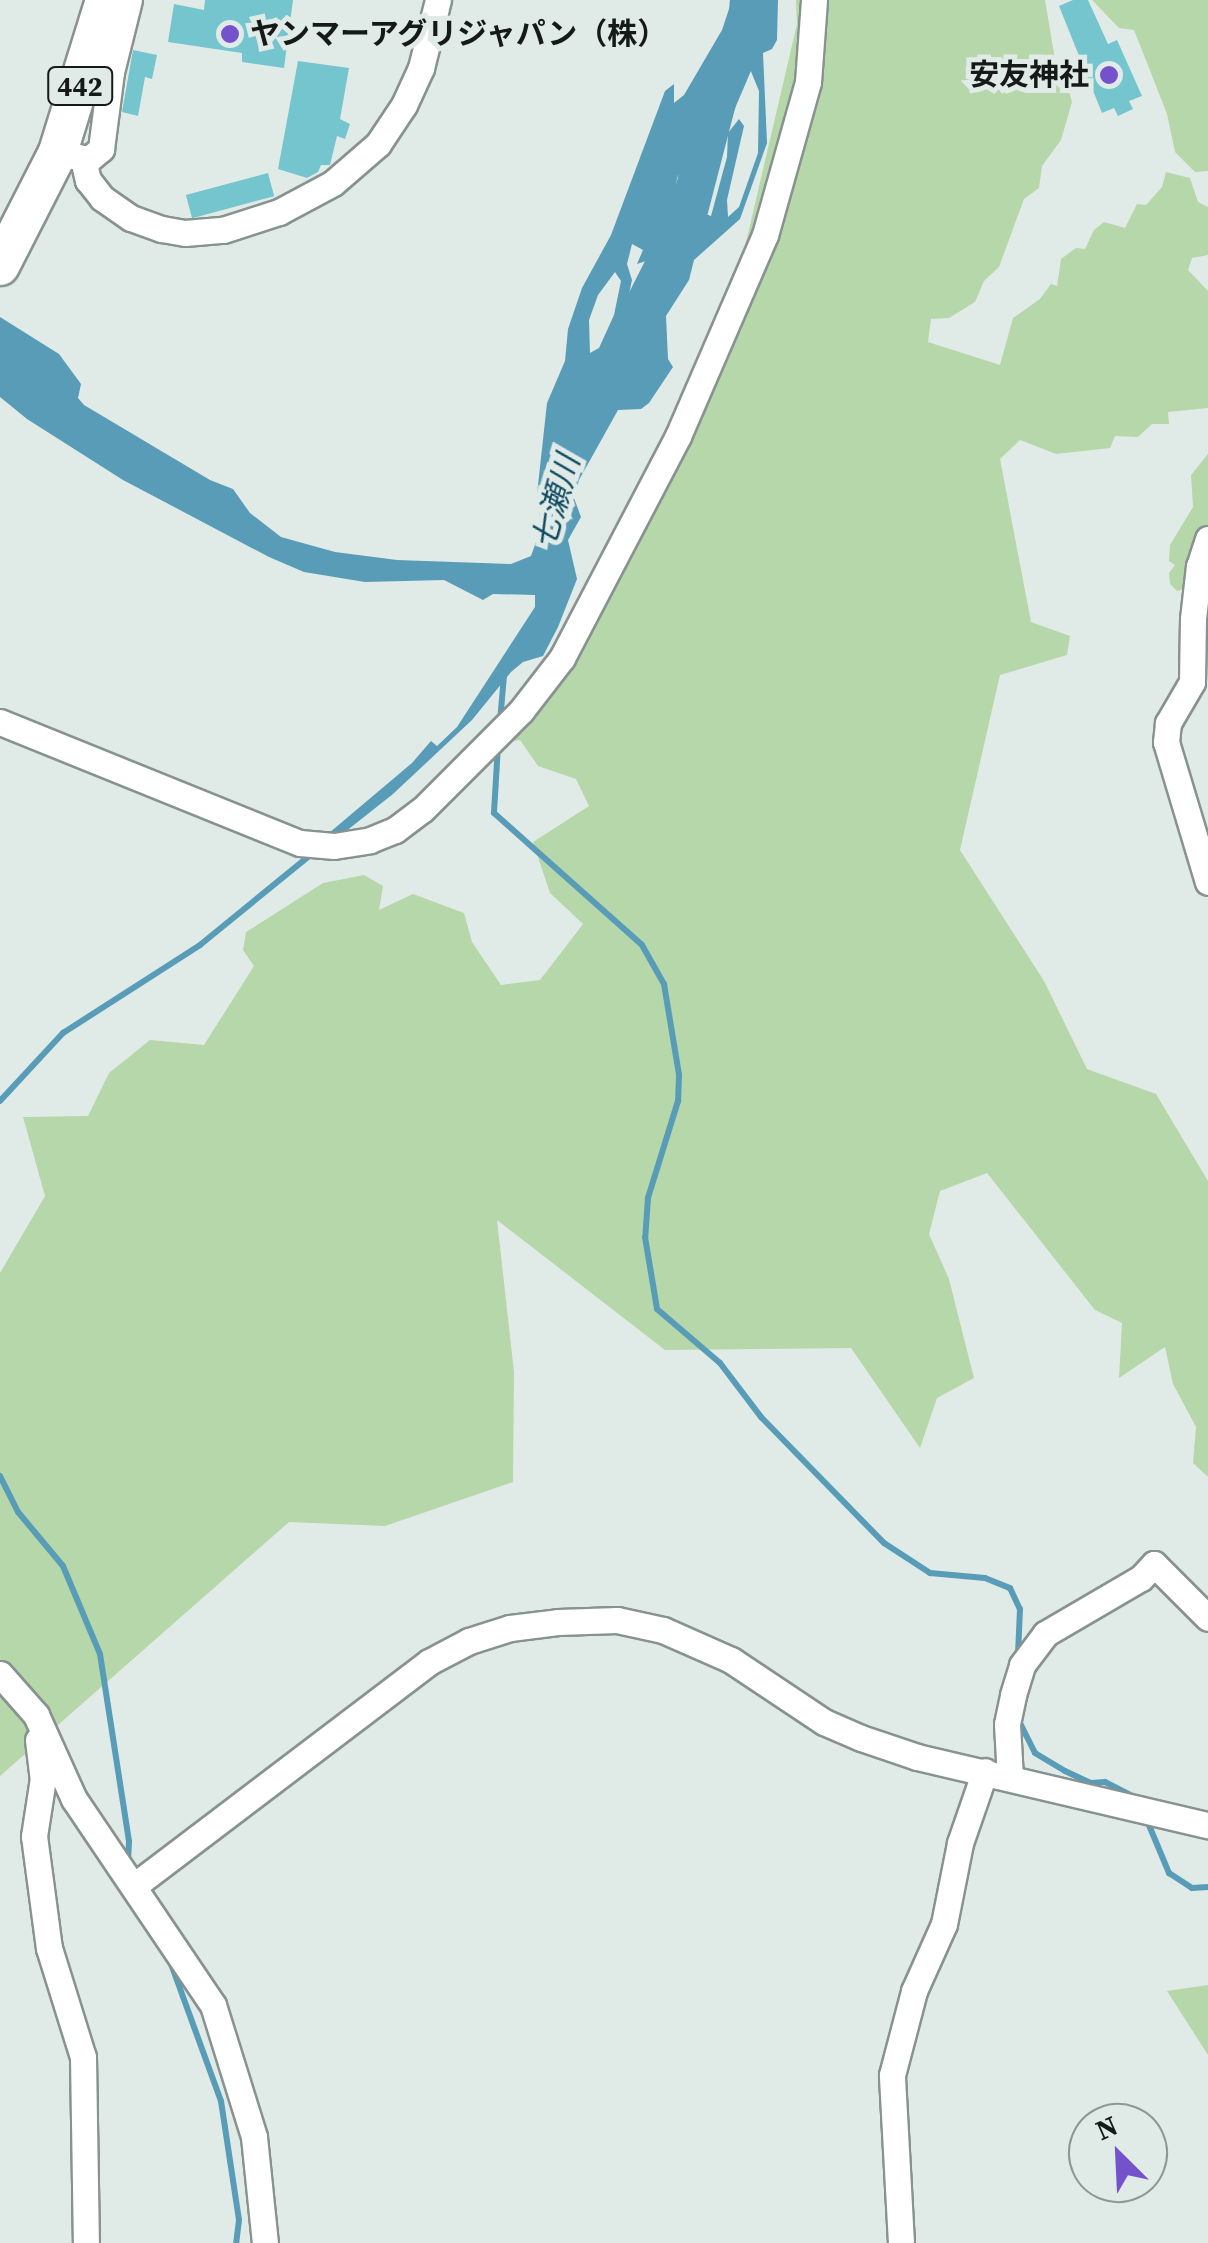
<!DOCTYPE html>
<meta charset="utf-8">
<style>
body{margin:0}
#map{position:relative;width:1208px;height:2243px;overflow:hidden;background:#e0ebe8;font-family:"Source Serif 4","Noto Sans JP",serif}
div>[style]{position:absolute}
.green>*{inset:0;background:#b6d7aa}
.water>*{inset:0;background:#589cb7}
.stream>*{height:6px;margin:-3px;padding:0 3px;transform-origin:3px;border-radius:3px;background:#589cb7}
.river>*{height:38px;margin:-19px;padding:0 19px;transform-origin:19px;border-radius:19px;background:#589cb7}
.building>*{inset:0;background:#74c5cd;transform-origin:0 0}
.roads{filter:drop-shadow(2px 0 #889290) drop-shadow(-2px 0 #889290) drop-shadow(0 2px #889290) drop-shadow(0 -2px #889290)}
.minor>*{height:25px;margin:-12.5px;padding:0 12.5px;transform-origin:12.5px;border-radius:12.5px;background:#fff}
.highway>*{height:38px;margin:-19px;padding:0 19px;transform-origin:19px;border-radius:19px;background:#fff}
.dots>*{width:28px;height:28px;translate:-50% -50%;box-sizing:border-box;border:5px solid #e0ebe8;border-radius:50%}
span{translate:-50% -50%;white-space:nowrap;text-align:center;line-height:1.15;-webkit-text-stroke:10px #e0ebe8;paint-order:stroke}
.shield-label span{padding:2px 8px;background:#e0ebe8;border:2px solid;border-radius:8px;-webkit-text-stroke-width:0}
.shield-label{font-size:28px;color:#151918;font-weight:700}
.poi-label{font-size:30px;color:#151918;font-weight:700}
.left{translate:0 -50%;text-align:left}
.right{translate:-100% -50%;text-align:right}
.water-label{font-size:32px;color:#104b5f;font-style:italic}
.north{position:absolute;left:1068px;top:2103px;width:100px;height:100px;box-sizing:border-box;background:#e0ebe8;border:2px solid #8f9795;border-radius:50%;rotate:336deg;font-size:28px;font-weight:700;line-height:40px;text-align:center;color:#151918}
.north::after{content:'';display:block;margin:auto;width:35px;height:45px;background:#7452cc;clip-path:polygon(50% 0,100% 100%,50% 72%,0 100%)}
</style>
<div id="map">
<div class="green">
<div style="clip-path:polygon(796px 0,1045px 0,1059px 83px,1069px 91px,1072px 102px,1061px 140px,1042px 166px,1039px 188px,1024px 199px,999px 267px,984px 281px,975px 302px,949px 318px,931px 319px,928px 342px,1000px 365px,1013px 318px,1040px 299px,1051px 284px,1057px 286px,1061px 259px,1076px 248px,1085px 249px,1094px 230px,1104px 222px,1125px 228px,1137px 204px,1146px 205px,1162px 187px,1166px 172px,1190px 178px,1198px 202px,1208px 207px,1208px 255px,1192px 258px,1188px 270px,1208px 291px,1208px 408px,1168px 412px,1169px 424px,1152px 424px,1138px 437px,1115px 436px,1110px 448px,1056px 454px,1020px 440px,1000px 459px,1031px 622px,1070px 636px,1067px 655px,1000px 675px,960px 850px,1044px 981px,1087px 1069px,1156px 1094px,1208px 1181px,1208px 1477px,1193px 1463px,1196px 1427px,1173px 1384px,1165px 1347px,1119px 1378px,1122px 1323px,1095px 1310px,987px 1173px,940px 1191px,929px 1234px,949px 1279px,974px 1378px,937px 1398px,920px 1448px,851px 1348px,665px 1350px,497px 1220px,514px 1372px,513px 1482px,385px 1526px,289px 1522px,0 1776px,0 1273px,45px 1196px,23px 1117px,88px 1116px,109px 1073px,150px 1040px,204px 1045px,254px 966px,243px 950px,246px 932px,323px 883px,364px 875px,383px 886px,379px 910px,413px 894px,464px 913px,472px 942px,501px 985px,540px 980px,583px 924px,550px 893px,533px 842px,589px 806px,576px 779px,538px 766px,520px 740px,495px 744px,582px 628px,740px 268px,797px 24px)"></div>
<div style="clip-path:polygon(1092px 0,1208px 0,1208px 171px,1195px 172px,1175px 152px,1167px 114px,1134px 30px,1119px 28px)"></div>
<div style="clip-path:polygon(1208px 454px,1208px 547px,1184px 589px,1177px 591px,1170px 584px,1169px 573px,1175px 565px,1169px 561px,1170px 545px,1193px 507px,1191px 475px)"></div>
<div style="clip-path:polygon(1208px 1985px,1208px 2055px,1167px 1991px)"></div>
</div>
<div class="water">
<div style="clip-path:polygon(evenodd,732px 0,778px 0,777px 40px,772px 49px,763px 53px,767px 143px,740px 219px,694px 260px,689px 280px,666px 316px,668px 359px,673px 367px,649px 403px,641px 409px,618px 410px,579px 480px,574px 498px,581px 517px,568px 540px,577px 579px,558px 627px,543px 656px,523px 662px,511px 672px,472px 720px,393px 794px,345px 832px,329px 833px,412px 763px,431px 741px,437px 746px,457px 727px,535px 607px,535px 595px,493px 594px,483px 600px,444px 580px,365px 582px,304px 572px,269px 557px,123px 480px,27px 419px,0 397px,0 374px,37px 384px,32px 368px,0 348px,0 317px,59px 354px,81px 384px,78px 398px,84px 405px,210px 480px,233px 489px,250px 513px,281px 537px,335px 552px,397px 560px,511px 564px,531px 556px,541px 528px,537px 494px,547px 403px,565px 361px,568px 329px,582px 288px,611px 235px,665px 91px,674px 84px,674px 103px,684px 95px,722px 30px,732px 0,750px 69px,759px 91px,758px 153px,739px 207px,728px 217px,727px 200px,744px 126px,739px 119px,728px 133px,727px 157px,711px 216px,703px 213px,676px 188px,677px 178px,726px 91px,740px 72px,750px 69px,732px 0,632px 244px,643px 250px,637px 264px,646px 261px,650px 267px,647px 306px,636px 350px,614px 397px,609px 388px,632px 280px,627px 264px,632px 244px,732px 0,615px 272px,621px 281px,614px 315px,599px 348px,590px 353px,589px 320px,598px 295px,615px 272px)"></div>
</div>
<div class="stream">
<div style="left:500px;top:722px;width:47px;rotate:-85.1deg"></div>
<div style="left:498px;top:745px;width:68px;rotate:93.4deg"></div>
<div style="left:494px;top:813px;width:198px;rotate:41.7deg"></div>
<div style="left:642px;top:945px;width:45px;rotate:60.6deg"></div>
<div style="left:664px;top:984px;width:92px;rotate:80.6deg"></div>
<div style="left:679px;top:1075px;width:26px;rotate:92deg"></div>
<div style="left:678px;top:1101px;width:102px;rotate:107.2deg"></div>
<div style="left:648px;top:1198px;width:39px;rotate:94deg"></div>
<div style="left:645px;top:1237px;width:73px;rotate:80.5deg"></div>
<div style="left:657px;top:1309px;width:83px;rotate:40.6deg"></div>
<div style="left:720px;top:1363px;width:68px;rotate:52.8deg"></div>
<div style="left:761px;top:1417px;width:176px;rotate:45.7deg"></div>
<div style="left:884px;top:1543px;width:55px;rotate:33.1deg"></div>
<div style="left:930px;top:1573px;width:55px;rotate:5.2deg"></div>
<div style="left:985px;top:1578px;width:27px;rotate:22deg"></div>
<div style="left:1010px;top:1588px;width:23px;rotate:65deg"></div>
<div style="left:1020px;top:1609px;width:46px;rotate:92.5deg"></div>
<div style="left:0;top:1101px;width:93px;rotate:-47.2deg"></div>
<div style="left:63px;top:1033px;width:163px;rotate:-32.7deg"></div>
<div style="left:200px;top:945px;width:147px;rotate:-39.2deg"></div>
<div style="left:0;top:1476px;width:40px;rotate:63.4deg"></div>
<div style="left:18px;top:1512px;width:70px;rotate:50.2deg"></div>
<div style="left:63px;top:1566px;width:95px;rotate:67.2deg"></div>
<div style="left:100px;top:1654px;width:190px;rotate:81.2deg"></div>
<div style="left:129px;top:1842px;width:20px;rotate:93deg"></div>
<div style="left:1017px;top:1717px;width:40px;rotate:63.4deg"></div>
<div style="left:1035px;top:1753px;width:35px;rotate:31deg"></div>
<div style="left:1065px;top:1771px;width:29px;rotate:25deg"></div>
<div style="left:1091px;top:1783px;width:14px;rotate:-4deg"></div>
<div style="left:1105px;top:1782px;width:35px;rotate:27deg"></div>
<div style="left:1146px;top:1818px;width:60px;rotate:67.3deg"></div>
<div style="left:1169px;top:1873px;width:27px;rotate:33deg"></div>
<div style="left:1192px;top:1888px;width:16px;rotate:-4deg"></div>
<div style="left:170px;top:1961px;width:149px;rotate:70deg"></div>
<div style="left:221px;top:2101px;width:120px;rotate:81.4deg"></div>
<div style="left:239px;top:2220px;width:23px;rotate:97deg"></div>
</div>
<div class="river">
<div style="left:0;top:365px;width:77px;rotate:35.5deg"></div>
<div style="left:591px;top:410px;width:211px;rotate:-63.2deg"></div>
<div style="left:686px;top:222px;width:124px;rotate:-75.5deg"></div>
<div style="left:717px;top:102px;width:74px;rotate:-66.9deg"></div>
<div style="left:746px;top:34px;width:34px;rotate:-85deg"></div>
</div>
<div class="building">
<div style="clip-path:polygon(205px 0,293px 0,284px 68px,242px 62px,242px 53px,168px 42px,174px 4px,204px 10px)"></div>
<div style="clip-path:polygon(1073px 0,1088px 0,1108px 44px,1117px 40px,1142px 96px,1129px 101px,1133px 109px,1118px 116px,1114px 108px,1102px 113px,1059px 6px)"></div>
<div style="clip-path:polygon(133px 50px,157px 55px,152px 79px,145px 77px,138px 116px,122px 112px)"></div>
<div style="clip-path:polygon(298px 61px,349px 68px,340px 119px,350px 124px,345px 139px,337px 136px,330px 165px,321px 165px,318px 172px,307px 178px,278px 169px)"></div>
<div style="left:268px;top:173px;width:24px;height:85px;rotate:75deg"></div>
</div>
<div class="roads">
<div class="minor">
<div style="left:68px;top:155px;width:21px;rotate:11deg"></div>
<div style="left:89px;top:159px;width:16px;rotate:-40deg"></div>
<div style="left:101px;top:149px;width:78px;rotate:-82.6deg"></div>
<div style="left:111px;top:72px;width:74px;rotate:-76deg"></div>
<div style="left:83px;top:159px;width:22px;rotate:77deg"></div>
<div style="left:88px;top:180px;width:23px;rotate:52deg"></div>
<div style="left:102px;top:198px;width:35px;rotate:35deg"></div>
<div style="left:131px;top:218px;width:33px;rotate:20deg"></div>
<div style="left:162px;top:229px;width:23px;rotate:10deg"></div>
<div style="left:185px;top:233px;width:38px;rotate:-5deg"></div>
<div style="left:223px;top:230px;width:59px;rotate:-17.8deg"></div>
<div style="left:279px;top:212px;width:61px;rotate:-28.2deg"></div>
<div style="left:333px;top:183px;width:60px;rotate:-40.9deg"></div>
<div style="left:378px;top:144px;width:47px;rotate:-56.3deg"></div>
<div style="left:404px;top:105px;width:41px;rotate:-65.3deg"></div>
<div style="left:421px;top:68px;width:70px;rotate:-76deg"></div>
<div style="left:1208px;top:539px;width:28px;rotate:108deg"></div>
<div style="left:1199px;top:566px;width:53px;rotate:96.5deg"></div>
<div style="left:1193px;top:619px;width:63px;rotate:90.9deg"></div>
<div style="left:1192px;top:682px;width:48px;rotate:120.3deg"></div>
<div style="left:1168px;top:723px;width:19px;rotate:96deg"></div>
<div style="left:1166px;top:742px;width:146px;rotate:73.3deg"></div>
<div style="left:0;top:722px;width:323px;rotate:22deg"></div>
<div style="left:300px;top:843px;width:34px;rotate:5deg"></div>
<div style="left:334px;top:846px;width:36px;rotate:-9deg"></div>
<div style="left:370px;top:840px;width:27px;rotate:-22deg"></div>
<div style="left:395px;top:830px;width:34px;rotate:-37deg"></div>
<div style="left:422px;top:810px;width:140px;rotate:-45deg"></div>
<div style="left:521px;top:711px;width:67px;rotate:-52.3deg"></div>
<div style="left:562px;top:658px;width:250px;rotate:-62.4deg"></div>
<div style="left:678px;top:436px;width:219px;rotate:-66.6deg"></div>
<div style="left:765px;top:235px;width:159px;rotate:-74.3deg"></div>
<div style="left:808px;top:82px;width:82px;rotate:-85.8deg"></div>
<div style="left:0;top:1674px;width:55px;rotate:48.7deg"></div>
<div style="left:36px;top:1715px;width:92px;rotate:65.7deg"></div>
<div style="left:74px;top:1799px;width:249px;rotate:56deg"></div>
<div style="left:213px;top:2005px;width:138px;rotate:72.7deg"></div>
<div style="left:254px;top:2137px;width:107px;rotate:84.1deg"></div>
<div style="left:38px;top:1740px;width:38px;rotate:83deg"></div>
<div style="left:43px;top:1778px;width:59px;rotate:98.8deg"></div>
<div style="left:34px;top:1836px;width:113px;rotate:82.4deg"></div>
<div style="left:49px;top:1948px;width:114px;rotate:72.7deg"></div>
<div style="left:83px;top:2057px;width:186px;rotate:89.1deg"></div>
<div style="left:1010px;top:1778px;width:54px;rotate:-93.2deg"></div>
<div style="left:1007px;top:1724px;width:30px;rotate:-78deg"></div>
<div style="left:1013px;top:1695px;width:31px;rotate:-73deg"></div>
<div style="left:1022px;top:1665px;width:39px;rotate:-53deg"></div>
<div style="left:1045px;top:1634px;width:111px;rotate:-30.3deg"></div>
<div style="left:1141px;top:1578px;width:19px;rotate:-47deg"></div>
<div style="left:1154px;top:1564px;width:76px;rotate:45deg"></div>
<div style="left:134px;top:1886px;width:370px;rotate:-37.2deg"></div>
<div style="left:429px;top:1662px;width:45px;rotate:-27.7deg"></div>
<div style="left:469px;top:1641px;width:43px;rotate:-17.6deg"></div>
<div style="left:510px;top:1628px;width:48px;rotate:-7.1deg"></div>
<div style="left:558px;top:1622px;width:59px;rotate:-1.9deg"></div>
<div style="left:617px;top:1620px;width:47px;rotate:12.3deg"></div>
<div style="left:663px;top:1630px;width:74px;rotate:23.8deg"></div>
<div style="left:731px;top:1660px;width:112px;rotate:33.7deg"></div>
<div style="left:824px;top:1722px;width:40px;rotate:23.4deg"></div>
<div style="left:861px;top:1738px;width:59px;rotate:18.7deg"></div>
<div style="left:917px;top:1757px;width:299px;rotate:13.2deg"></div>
<div style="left:901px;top:2243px;width:168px;rotate:-93.1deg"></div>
<div style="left:892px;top:2075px;width:87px;rotate:-75.3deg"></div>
<div style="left:914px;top:1991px;width:73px;rotate:-65.9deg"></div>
<div style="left:944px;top:1924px;width:83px;rotate:-78.8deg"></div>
<div style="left:960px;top:1843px;width:76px;rotate:-70.9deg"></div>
</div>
<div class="highway">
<div style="left:0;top:266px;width:128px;rotate:-63deg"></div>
<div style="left:58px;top:152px;width:159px;rotate:-72.8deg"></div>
</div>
</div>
<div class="dots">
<div style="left:230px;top:34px;background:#7452cc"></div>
<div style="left:1109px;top:75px;background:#7452cc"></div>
</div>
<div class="shield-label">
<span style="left:80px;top:86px">442</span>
</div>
<div class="poi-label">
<span class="left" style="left:250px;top:34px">ヤンマーアグリジャパン（株）</span>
<span class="right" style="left:1089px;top:75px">安友神社</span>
</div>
<div class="water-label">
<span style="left:556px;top:502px;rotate:-74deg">七瀬川</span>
</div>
<div class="north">N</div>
</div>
